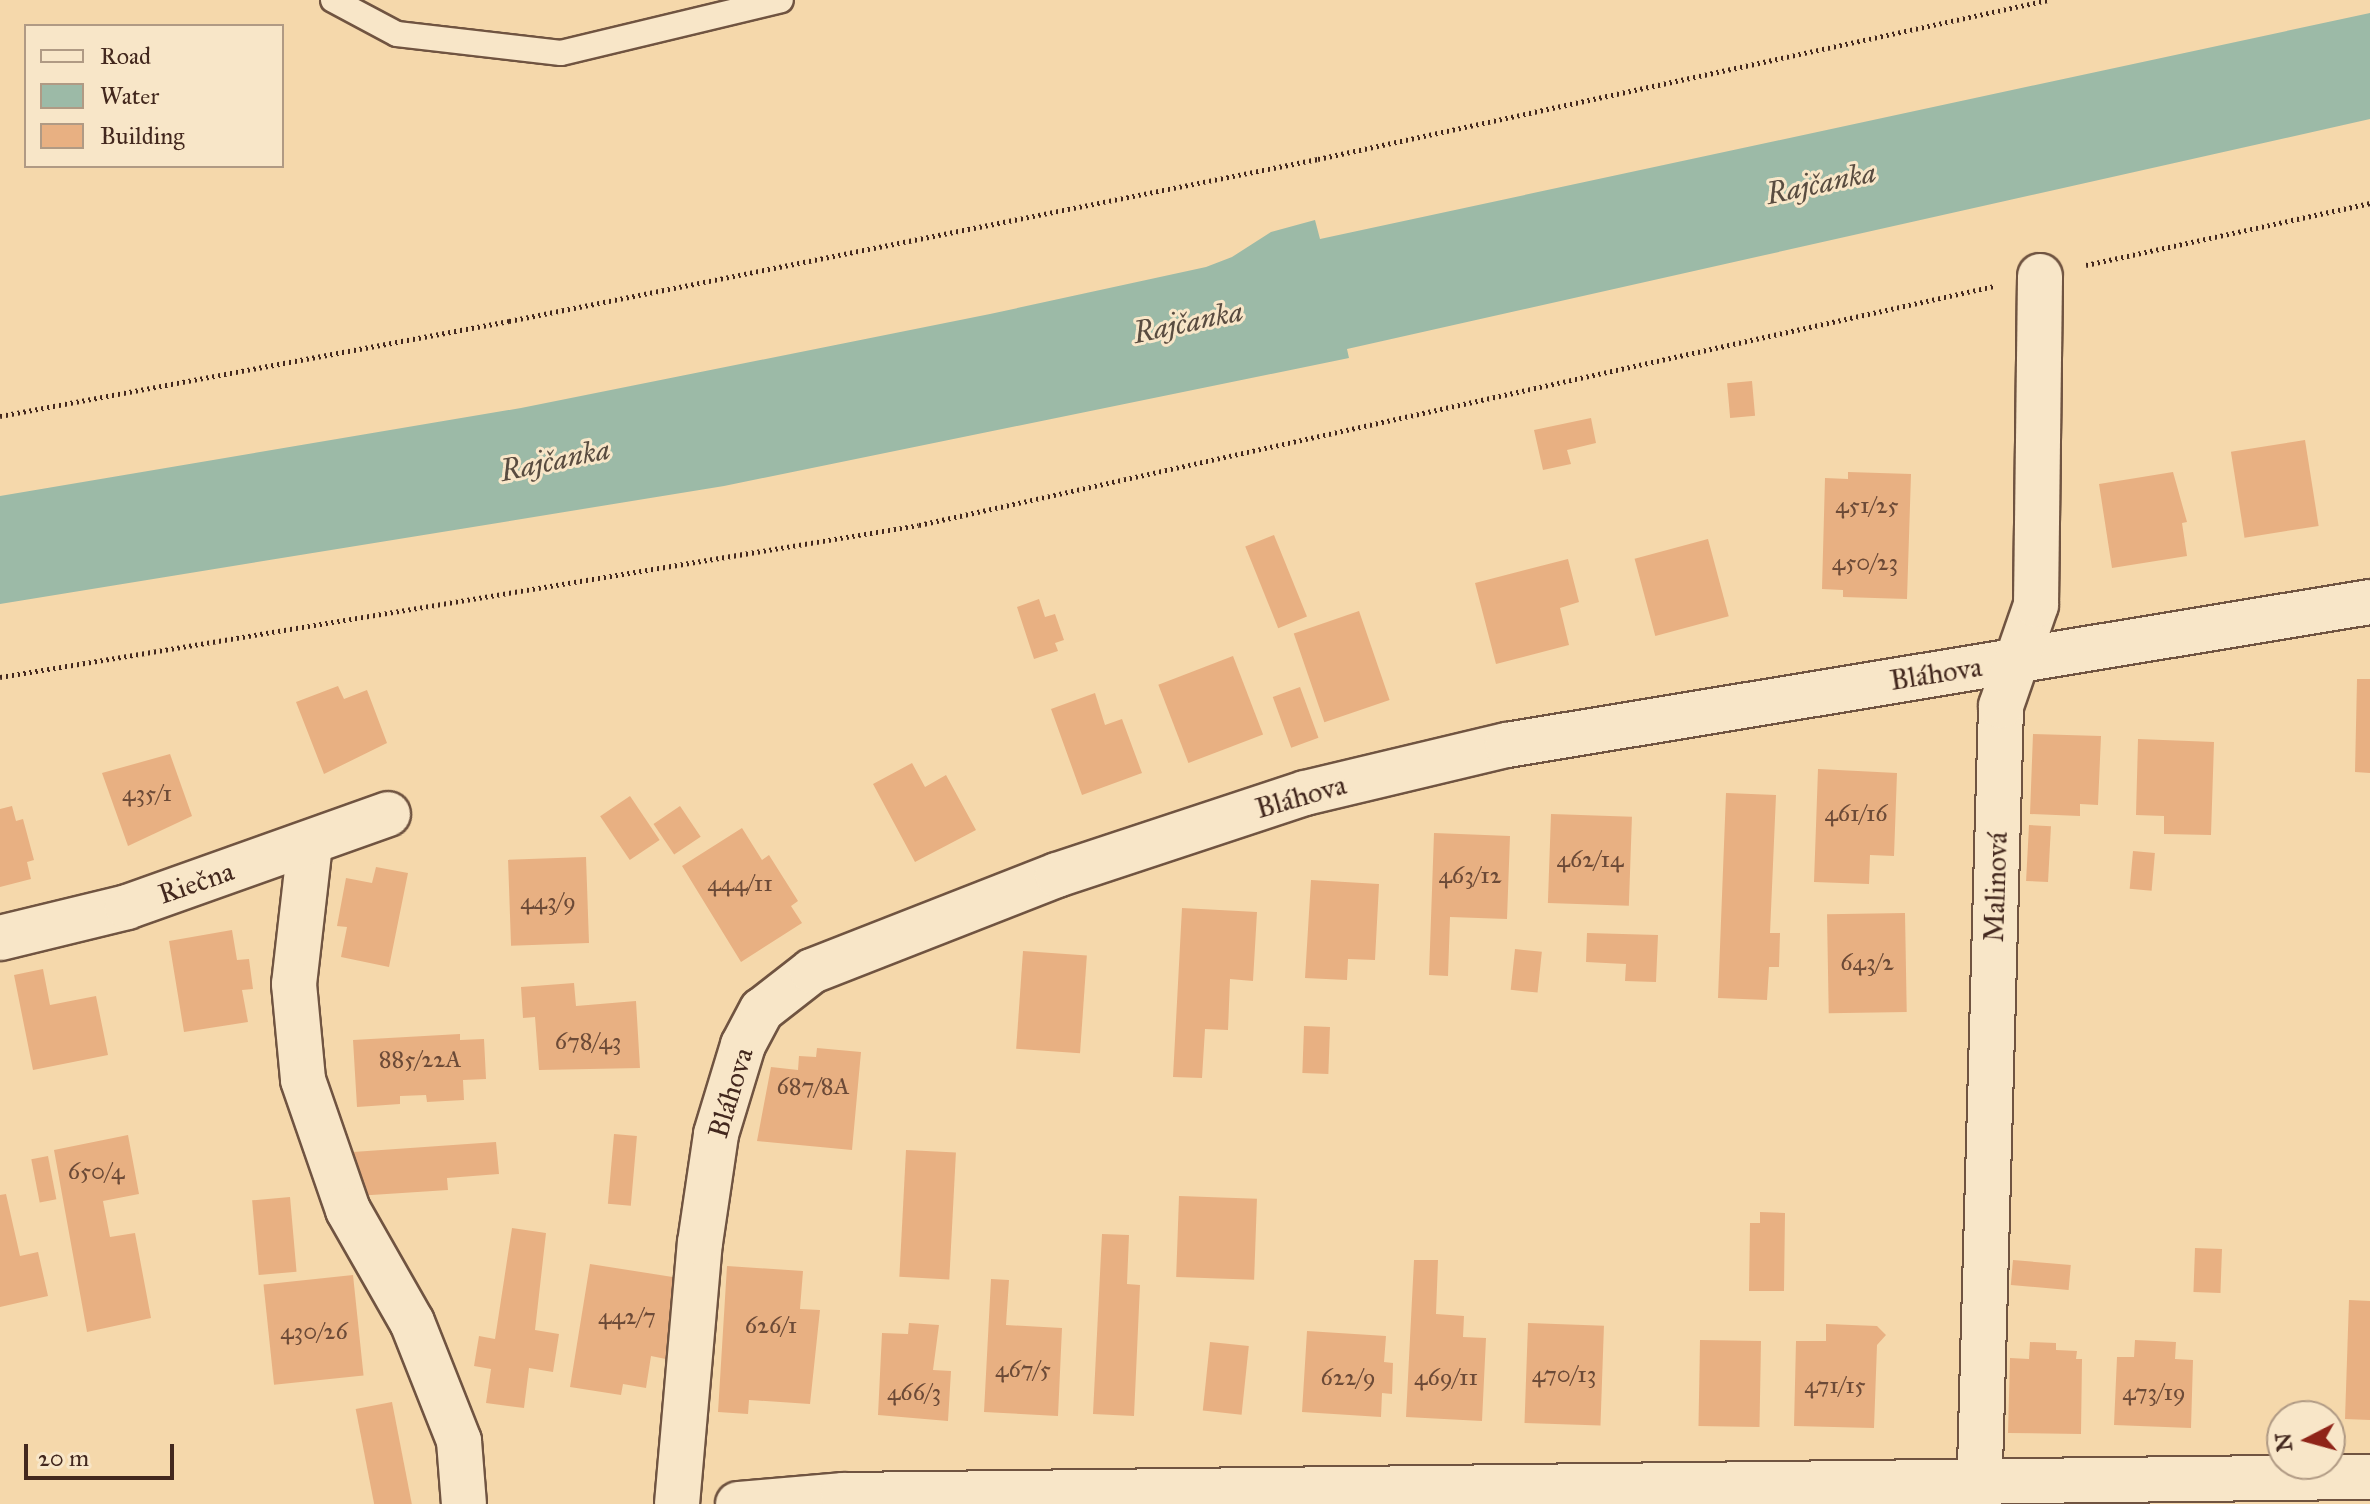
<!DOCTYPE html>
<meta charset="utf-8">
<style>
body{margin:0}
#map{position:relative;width:2370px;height:1504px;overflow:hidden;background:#f5d8ab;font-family:"IM FELL Great Primer",serif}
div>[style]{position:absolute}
.water>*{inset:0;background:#9cbaa7}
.building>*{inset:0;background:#e8b082;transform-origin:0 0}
.path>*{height:5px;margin-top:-2.5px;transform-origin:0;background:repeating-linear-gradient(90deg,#43281e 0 2px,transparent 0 6px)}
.roads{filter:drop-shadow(2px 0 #705441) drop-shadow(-2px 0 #705441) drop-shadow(0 2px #705441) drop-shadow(0 -2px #705441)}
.service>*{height:24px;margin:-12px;padding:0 12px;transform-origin:12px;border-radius:12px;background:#f8e6c8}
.minor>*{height:44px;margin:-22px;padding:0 22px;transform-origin:22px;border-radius:22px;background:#f8e6c8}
span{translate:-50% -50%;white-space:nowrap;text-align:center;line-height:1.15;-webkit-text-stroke:6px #f8e6c8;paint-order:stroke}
.number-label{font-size:24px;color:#6c4a37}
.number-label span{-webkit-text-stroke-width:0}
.street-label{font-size:28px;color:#43281e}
.water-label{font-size:30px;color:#594c40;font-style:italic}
.legend{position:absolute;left:24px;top:24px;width:260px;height:144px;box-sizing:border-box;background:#f8e6c8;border:2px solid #b09a84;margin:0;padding:10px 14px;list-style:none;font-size:24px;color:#43281e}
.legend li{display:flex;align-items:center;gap:16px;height:40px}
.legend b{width:40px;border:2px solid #b09a84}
.north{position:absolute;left:2266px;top:1400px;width:80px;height:80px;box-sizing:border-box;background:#f8e6c8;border:2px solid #b09a84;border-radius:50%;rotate:264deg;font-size:22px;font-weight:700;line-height:32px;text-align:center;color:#43281e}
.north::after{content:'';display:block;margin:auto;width:28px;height:36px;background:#8f2418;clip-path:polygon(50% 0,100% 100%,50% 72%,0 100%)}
.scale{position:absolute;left:24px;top:1444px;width:150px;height:36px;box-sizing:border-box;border:4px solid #43281e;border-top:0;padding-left:10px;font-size:24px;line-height:28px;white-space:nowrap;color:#43281e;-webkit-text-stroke:6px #f8e6c8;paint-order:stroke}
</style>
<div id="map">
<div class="water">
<div style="clip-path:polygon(2370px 13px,2370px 119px,1347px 349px,1349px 358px,724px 486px,0 604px,0 496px,521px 408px,990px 314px,1206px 267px,1232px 257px,1271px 232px,1315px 220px,1320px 239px)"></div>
</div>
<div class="building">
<div style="left:1752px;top:381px;width:35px;height:25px;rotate:85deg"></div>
<div style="clip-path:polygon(1591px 418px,1596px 443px,1567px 450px,1571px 464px,1543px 470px,1534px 430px)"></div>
<div style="left:2305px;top:440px;width:87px;height:75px;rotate:81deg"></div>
<div style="clip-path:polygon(1848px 472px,1911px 474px,1907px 599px,1843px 597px,1843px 590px,1822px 589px,1825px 478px,1848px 479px)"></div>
<div style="clip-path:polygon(2173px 472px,2187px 522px,2182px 523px,2187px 556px,2112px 568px,2099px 484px)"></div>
<div style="left:1274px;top:535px;width:88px;height:31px;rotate:68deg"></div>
<div style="left:1708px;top:539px;width:80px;height:76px;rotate:75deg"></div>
<div style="clip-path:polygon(1568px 559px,1579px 602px,1560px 608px,1569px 645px,1496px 664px,1475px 583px)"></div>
<div style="clip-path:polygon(1039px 599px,1045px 617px,1055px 614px,1064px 640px,1055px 643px,1058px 651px,1034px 659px,1017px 607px)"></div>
<div style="left:1359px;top:611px;width:94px;height:69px;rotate:71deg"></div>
<div style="left:1233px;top:656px;width:84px;height:80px;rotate:69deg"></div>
<div style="clip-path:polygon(2357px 679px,2370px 679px,2370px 773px,2355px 772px)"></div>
<div style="clip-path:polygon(338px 686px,344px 699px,367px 690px,387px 743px,324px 774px,296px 702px)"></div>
<div style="left:1300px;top:687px;width:54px;height:29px;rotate:70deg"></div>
<div style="clip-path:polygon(1095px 693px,1105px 725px,1122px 719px,1142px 773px,1082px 795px,1051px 709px)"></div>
<div style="clip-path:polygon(2033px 734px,2101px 736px,2098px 805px,2080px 804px,2080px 816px,2030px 814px)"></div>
<div style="clip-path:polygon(2138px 739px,2214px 742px,2211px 835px,2164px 834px,2164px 816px,2136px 815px)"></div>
<div style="clip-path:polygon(170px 754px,192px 816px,128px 846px,102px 773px)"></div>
<div style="clip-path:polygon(912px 763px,925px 787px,946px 775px,976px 830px,915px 862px,873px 784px)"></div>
<div style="clip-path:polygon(1818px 769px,1897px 773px,1894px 856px,1870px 855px,1869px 884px,1814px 882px)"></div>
<div style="clip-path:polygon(1726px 793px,1776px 795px,1770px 933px,1780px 933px,1779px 967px,1769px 967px,1767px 1000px,1718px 998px)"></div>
<div style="left:630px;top:796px;width:53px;height:36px;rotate:56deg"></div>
<div style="clip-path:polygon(12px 806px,16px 821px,23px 819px,34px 860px,27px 862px,31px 879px,0 887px,0 809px)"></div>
<div style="left:680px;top:806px;width:37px;height:32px;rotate:56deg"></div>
<div style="left:1551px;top:814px;width:81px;height:89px;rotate:2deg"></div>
<div style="left:2029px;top:825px;width:22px;height:56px;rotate:3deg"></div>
<div style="clip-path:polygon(742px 828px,762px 860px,769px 855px,798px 901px,791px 906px,802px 923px,741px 962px,682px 866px)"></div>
<div style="clip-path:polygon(1434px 833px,1510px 836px,1507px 919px,1450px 917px,1448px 976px,1429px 975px)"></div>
<div style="left:2133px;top:851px;width:22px;height:38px;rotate:5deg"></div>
<div style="left:586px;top:857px;width:86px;height:78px;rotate:88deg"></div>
<div style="clip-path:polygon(376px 867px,408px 873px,389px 967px,341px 957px,347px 927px,337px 926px,346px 878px,372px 883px)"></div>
<div style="clip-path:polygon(1311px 880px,1379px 884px,1375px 960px,1348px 959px,1347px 980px,1305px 978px)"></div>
<div style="clip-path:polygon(1182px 908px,1257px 912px,1253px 981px,1230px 979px,1228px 1030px,1205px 1029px,1202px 1078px,1173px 1077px)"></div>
<div style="left:1905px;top:913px;width:99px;height:78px;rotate:89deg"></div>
<div style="clip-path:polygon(232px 930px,237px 960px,249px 959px,253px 989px,242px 990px,248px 1022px,184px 1032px,169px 941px)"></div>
<div style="clip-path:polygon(1587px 933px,1658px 935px,1656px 982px,1625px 981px,1626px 964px,1586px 962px)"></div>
<div style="left:1515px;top:949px;width:27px;height:41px;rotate:6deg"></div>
<div style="left:1023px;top:951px;width:64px;height:98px;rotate:4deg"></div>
<div style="clip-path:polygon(43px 969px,50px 1005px,96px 996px,108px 1055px,33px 1070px,14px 975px)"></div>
<div style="clip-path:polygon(574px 983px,576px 1006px,636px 1001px,640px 1068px,539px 1070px,535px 1017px,523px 1018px,521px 987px)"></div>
<div style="left:1304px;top:1026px;width:26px;height:47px;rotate:2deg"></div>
<div style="clip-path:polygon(460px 1034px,460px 1040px,484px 1039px,486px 1079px,463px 1080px,464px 1100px,427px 1102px,426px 1095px,400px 1096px,400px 1104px,357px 1107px,353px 1040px)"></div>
<div style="clip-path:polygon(817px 1048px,861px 1052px,852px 1150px,757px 1141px,771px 1067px,798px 1070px,799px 1056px,816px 1057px)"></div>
<div style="left:614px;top:1134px;width:23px;height:70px;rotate:5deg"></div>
<div style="clip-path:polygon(128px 1135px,139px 1194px,103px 1201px,110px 1237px,135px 1233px,151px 1318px,87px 1332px,54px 1150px)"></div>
<div style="clip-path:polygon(496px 1142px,499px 1174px,447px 1178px,448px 1190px,356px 1196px,353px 1152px)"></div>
<div style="left:906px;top:1150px;width:50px;height:127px;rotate:3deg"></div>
<div style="left:48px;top:1156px;width:44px;height:17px;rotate:79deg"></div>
<div style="clip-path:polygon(6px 1194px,20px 1256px,38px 1252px,48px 1296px,0 1307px,0 1195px)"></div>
<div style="left:1179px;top:1196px;width:78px;height:81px;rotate:2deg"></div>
<div style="left:290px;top:1197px;width:75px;height:38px;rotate:85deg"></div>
<div style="clip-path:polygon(1760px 1212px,1785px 1213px,1784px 1291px,1749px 1291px,1750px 1223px,1760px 1223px)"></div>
<div style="clip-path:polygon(512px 1228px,546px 1233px,535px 1330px,559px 1334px,553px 1372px,529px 1368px,524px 1408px,486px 1403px,491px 1369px,474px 1366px,479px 1336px,495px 1339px)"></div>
<div style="clip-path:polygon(1102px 1234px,1129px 1235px,1127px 1284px,1140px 1285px,1134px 1416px,1093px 1414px)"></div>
<div style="left:2195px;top:1248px;width:27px;height:44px;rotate:2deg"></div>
<div style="clip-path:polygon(1414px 1260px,1438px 1260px,1436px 1314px,1464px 1316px,1463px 1337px,1486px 1338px,1482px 1421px,1406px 1417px)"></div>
<div style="left:2013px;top:1260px;width:58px;height:25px;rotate:5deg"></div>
<div style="clip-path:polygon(590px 1264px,679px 1278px,666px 1359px,651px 1356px,646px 1388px,623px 1384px,621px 1395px,570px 1387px)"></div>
<div style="clip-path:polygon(727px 1266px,803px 1271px,800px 1309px,820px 1310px,810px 1404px,749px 1400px,748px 1414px,718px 1412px)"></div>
<div style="left:353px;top:1275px;width:101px;height:90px;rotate:84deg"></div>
<div style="clip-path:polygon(991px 1279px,1009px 1280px,1006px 1325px,1062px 1328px,1058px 1416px,984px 1412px)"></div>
<div style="clip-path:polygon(2349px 1300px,2370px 1301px,2370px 1420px,2345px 1419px)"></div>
<div style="clip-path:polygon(909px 1323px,939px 1325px,933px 1370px,951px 1371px,948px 1421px,878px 1415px,882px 1333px,908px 1334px)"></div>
<div style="left:1528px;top:1323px;width:76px;height:100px;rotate:2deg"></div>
<div style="clip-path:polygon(1826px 1324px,1877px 1326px,1886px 1335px,1877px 1345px,1874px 1428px,1794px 1426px,1796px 1341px,1826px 1341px)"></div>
<div style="clip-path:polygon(1307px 1331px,1386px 1336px,1384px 1362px,1393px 1363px,1392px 1394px,1382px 1393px,1381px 1417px,1302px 1412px)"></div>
<div style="left:1700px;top:1340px;width:61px;height:86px;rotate:1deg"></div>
<div style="clip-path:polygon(2135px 1340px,2176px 1342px,2175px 1359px,2193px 1360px,2191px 1428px,2114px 1425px,2117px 1357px,2134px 1357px)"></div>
<div style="left:1210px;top:1342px;width:39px;height:69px;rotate:6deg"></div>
<div style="clip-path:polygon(2030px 1342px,2056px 1343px,2056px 1350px,2077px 1351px,2076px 1359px,2082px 1359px,2081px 1434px,2008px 1433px,2010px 1358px,2029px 1359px)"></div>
<div style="left:392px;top:1402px;width:104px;height:37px;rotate:79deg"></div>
</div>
<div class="path">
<div style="left:2086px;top:265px;width:291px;rotate:-12.3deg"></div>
<div style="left:0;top:416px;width:518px;rotate:-10.57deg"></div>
<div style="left:509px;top:321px;width:825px;rotate:-11.32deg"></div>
<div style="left:1318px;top:159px;width:747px;rotate:-12.29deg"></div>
<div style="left:0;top:677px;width:931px;rotate:-9.39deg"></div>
<div style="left:919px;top:525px;width:1101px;rotate:-12.53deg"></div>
</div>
<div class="roads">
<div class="service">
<div style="left:333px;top:0;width:72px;rotate:28deg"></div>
<div style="left:397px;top:34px;width:165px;rotate:6.6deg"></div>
<div style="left:561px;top:53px;width:226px;rotate:-13.5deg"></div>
</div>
<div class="minor">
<div style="left:310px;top:844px;width:141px;rotate:96.5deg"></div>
<div style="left:294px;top:984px;width:96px;rotate:84.6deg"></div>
<div style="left:303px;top:1080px;width:138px;rotate:70.9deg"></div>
<div style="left:348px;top:1210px;width:129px;rotate:60.3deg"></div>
<div style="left:412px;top:1322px;width:128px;rotate:68.4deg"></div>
<div style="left:459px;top:1441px;width:63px;rotate:85.5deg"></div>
<div style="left:0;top:938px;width:131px;rotate:-13.7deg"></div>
<div style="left:127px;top:907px;width:277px;rotate:-19.6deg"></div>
<div style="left:677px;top:1504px;width:262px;rotate:-85deg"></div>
<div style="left:700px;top:1243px;width:110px;rotate:-81.6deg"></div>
<div style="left:716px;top:1134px;width:93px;rotate:-73.1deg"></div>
<div style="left:743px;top:1045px;width:40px;rotate:-62deg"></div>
<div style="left:762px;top:1010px;width:63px;rotate:-38deg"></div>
<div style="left:812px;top:971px;width:263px;rotate:-21.4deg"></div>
<div style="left:1057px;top:875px;width:261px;rotate:-18.3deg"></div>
<div style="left:1305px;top:793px;width:208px;rotate:-13.4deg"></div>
<div style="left:1507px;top:745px;width:875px;rotate:-9.41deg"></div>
<div style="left:738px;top:1504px;width:105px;rotate:-4.9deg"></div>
<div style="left:843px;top:1495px;width:1527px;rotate:-0.68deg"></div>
<div style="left:1979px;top:1504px;width:798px;rotate:-88.42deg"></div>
<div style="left:2001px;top:706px;width:107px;rotate:-70.9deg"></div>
<div style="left:2036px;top:605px;width:329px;rotate:-89.3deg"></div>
</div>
</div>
<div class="number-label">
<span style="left:1867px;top:506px">451/25</span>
<span style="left:1865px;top:563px">450/23</span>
<span style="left:147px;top:794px">435/1</span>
<span style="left:1856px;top:814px">461/16</span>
<span style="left:1590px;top:860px">462/14</span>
<span style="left:1470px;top:876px">463/12</span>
<span style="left:740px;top:884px">444/11</span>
<span style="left:548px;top:902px">443/9</span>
<span style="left:1867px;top:963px">643/2</span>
<span style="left:588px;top:1042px">678/43</span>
<span style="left:420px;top:1060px">885/22A</span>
<span style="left:813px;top:1087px">687/8A</span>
<span style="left:96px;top:1172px">650/4</span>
<span style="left:627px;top:1317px">442/7</span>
<span style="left:771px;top:1326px">626/1</span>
<span style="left:314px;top:1332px">430/26</span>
<span style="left:1023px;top:1370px">467/5</span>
<span style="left:1564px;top:1375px">470/13</span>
<span style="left:1348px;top:1378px">622/9</span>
<span style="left:1446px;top:1378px">469/11</span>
<span style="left:1835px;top:1386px">471/15</span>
<span style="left:914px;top:1393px">466/3</span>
<span style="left:2154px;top:1393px">473/19</span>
</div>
<div class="street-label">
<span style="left:1936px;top:674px;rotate:-9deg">Bláhova</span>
<span style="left:1301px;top:797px;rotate:-16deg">Bláhova</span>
<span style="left:196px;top:883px;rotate:-19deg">Riečna</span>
<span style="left:1996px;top:887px;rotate:-88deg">Malinová</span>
<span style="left:731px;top:1093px;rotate:-73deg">Bláhova</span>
</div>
<div class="water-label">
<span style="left:1821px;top:183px;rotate:-12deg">Rajčanka</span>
<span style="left:1188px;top:322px;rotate:-12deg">Rajčanka</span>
<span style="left:555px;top:460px;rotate:-12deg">Rajčanka</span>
</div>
<ul class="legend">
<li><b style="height:10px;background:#f8e6c8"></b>Road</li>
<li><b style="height:22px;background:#9cbaa7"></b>Water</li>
<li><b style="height:22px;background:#e8b082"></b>Building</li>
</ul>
<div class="north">N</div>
<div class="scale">20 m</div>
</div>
